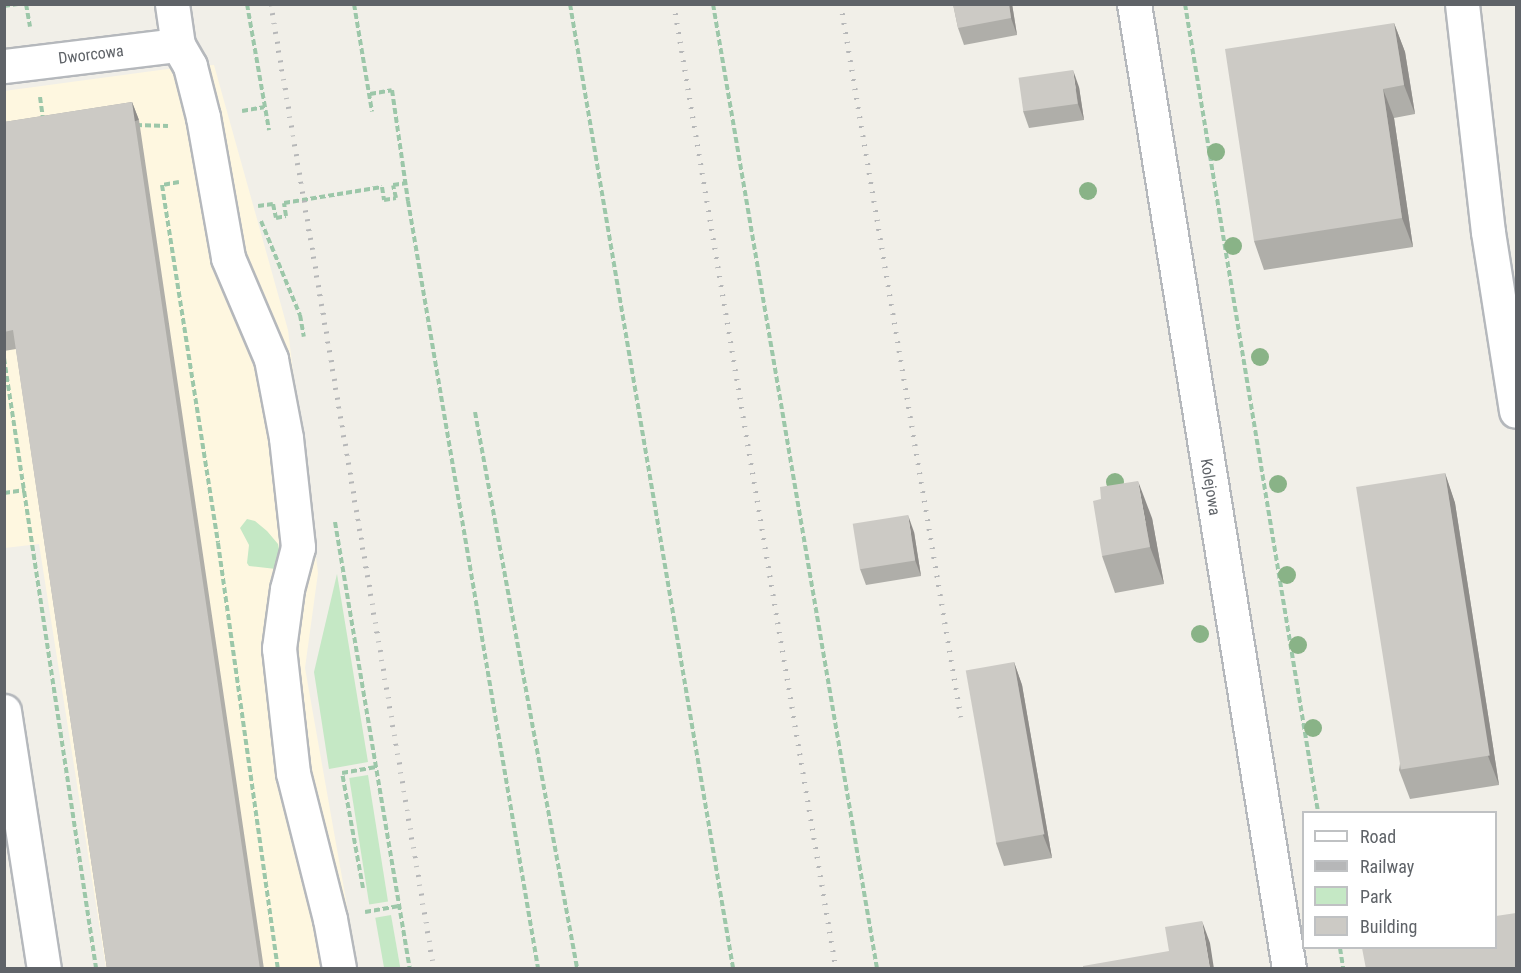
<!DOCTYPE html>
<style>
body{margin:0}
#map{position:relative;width:1521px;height:973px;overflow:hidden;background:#f1efe8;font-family:"Roboto Condensed",sans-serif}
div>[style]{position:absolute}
.commercial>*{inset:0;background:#fef7e0}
.green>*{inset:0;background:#c5e8c5;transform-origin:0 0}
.path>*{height:4px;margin-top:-2px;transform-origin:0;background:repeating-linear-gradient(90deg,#9cc7a9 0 6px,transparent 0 9px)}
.roads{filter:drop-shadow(2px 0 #b5b8bc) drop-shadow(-2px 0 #b5b8bc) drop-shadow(0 2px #b5b8bc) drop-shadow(0 -2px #b5b8bc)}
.minor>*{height:33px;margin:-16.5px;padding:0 16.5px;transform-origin:16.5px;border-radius:16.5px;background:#fff}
.rail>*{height:4.5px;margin-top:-2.25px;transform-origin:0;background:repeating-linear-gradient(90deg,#b6b7b8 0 1.5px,transparent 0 9.5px)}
.trees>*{width:18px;height:18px;margin:-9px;border-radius:50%;background:#89b387}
.wall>*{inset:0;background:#afaea9}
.shaded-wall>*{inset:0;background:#8f8d8a;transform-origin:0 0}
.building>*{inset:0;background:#cccac5;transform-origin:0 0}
span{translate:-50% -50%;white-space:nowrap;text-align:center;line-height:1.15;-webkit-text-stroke:4.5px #fff;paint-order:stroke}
.street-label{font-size:16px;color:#5f6368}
.frame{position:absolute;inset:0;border:6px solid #5f6368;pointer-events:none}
.legend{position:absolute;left:1302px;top:811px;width:195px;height:138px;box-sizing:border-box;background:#fff;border:2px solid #bfc1c3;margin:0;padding:8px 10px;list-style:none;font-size:18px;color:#5f6368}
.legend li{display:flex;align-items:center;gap:12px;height:30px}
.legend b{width:30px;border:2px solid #bfc1c3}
</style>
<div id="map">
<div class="commercial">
<div style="clip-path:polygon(214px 65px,288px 330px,318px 573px,305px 668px,358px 968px,106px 968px,39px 544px,5px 548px,4px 91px,190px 66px)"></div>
</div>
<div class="green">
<div style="clip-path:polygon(247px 519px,255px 521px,267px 531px,278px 544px,281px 559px,276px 569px,249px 566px,247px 563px,249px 545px,240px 528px)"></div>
<div style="clip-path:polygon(337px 574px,368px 762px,329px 769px,314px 672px)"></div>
<div style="left:368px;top:775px;width:128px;height:19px;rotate:81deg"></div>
<div style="left:391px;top:915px;width:54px;height:16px;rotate:80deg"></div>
</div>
<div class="path">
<div style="left:26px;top:4px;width:23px;rotate:80deg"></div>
<div style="left:247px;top:4px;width:128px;rotate:80.1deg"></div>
<div style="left:354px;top:4px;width:109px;rotate:80.5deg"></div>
<div style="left:570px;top:4px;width:978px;rotate:80.4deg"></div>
<div style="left:713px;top:4px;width:978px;rotate:80.35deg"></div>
<div style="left:1185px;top:4px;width:819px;rotate:80.65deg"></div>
<div style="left:4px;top:6px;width:14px;rotate:-8deg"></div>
<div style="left:370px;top:94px;width:22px;rotate:-10deg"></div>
<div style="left:392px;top:90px;width:112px;rotate:81.8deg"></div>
<div style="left:408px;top:201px;width:778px;rotate:80.38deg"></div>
<div style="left:40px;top:97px;width:22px;rotate:82deg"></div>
<div style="left:242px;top:111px;width:22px;rotate:-10deg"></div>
<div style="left:136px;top:125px;width:32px;rotate:2deg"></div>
<div style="left:179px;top:182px;width:17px;rotate:170deg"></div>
<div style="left:162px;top:185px;width:362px;rotate:81.1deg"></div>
<div style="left:218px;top:543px;width:429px;rotate:82deg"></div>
<div style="left:258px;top:206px;width:15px;rotate:-8deg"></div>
<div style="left:273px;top:204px;width:14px;rotate:78deg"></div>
<div style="left:276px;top:218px;width:10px;rotate:-11deg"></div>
<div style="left:286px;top:216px;width:13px;rotate:-99deg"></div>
<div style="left:284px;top:203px;width:99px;rotate:-9.3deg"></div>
<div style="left:382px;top:187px;width:13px;rotate:81deg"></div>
<div style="left:384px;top:200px;width:12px;rotate:-9deg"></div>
<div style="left:396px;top:198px;width:13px;rotate:-103deg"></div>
<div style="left:393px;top:185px;width:14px;rotate:-8deg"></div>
<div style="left:261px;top:221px;width:102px;rotate:67.5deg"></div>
<div style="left:300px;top:315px;width:22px;rotate:80deg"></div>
<div style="left:4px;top:358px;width:617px;rotate:81.42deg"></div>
<div style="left:475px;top:412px;width:565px;rotate:79.6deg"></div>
<div style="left:4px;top:493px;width:21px;rotate:-8deg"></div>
<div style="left:335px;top:522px;width:452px;rotate:80.5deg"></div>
<div style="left:363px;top:888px;width:117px;rotate:-100.3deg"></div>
<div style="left:342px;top:773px;width:36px;rotate:-10deg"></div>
<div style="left:365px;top:912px;width:36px;rotate:-10deg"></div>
<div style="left:1340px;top:948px;width:20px;rotate:81deg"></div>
</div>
<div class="roads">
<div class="minor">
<div style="left:172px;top:4px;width:41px;rotate:81.7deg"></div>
<div style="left:178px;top:45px;width:24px;rotate:60deg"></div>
<div style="left:190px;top:66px;width:53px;rotate:75.7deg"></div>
<div style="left:203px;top:117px;width:143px;rotate:79.9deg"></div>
<div style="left:228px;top:258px;width:110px;rotate:66.9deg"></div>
<div style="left:271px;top:359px;width:80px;rotate:79.2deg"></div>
<div style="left:286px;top:438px;width:110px;rotate:83.7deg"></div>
<div style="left:298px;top:547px;width:43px;rotate:104.7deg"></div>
<div style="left:287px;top:589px;width:60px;rotate:97.7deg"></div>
<div style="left:279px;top:648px;width:126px;rotate:83.6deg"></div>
<div style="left:293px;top:773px;width:151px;rotate:75.8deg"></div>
<div style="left:330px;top:919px;width:50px;rotate:79.6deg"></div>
<div style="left:1134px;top:4px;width:976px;rotate:80.87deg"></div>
<div style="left:1462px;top:4px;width:229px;rotate:83.5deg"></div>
<div style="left:1488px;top:232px;width:181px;rotate:81.1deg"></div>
<div style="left:4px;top:66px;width:175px;rotate:-6.9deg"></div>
<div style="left:4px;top:711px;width:260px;rotate:81.2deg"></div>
</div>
</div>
<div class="rail">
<div style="left:271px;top:4px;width:978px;rotate:80.4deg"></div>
<div style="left:674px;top:4px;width:978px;rotate:80.46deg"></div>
<div style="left:841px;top:4px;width:723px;rotate:80.45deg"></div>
</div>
<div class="trees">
<div style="left:1216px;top:152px"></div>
<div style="left:1088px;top:191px"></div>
<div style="left:1233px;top:246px"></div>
<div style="left:1260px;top:357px"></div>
<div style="left:1115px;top:482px"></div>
<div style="left:1278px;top:484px"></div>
<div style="left:1287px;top:575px"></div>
<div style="left:1200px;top:634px"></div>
<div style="left:1298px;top:645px"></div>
<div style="left:1313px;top:728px"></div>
</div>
<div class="wall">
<div style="clip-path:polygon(953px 4px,1012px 4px,1017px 35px,964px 45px,958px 28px)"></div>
<div style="clip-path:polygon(1394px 23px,1405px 52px,1415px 114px,1394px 118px,1413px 247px,1264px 270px,1254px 241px)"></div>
<div style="clip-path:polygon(1079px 87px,1084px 120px,1029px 128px,1023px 111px)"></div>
<div style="clip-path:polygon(132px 102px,139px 120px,264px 969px,107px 969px,16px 349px,4px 351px,4px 122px)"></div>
<div style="clip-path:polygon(1445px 473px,1455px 503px,1499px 785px,1410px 799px,1399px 770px)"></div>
<div style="clip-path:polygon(1152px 518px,1164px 584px,1115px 593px,1102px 556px)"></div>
<div style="clip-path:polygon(914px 532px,921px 576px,866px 585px,860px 569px)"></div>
<div style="clip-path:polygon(1014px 662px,1022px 685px,1052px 858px,1004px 866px,996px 843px)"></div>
</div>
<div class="shaded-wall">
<div style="clip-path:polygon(1009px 4px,1012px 4px,1017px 35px,1011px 18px)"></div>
<div style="clip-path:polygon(1394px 23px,1405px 52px,1415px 114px,1404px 85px)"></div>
<div style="clip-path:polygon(1073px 70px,1079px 87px,1084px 120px,1078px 104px)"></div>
<div style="clip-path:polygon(1383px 89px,1394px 118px,1413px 247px,1402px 218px)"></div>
<div style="left:132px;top:102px;width:19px;height:876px;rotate:69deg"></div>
<div style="clip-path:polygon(1445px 473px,1455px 503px,1499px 785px,1488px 756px)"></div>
<div style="clip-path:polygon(1138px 481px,1152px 518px,1164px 584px,1150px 547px)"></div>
<div style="clip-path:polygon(908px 515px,914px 532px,921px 576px,915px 560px)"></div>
<div style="clip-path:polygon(1014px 662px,1022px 685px,1052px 858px,1043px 835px)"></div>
<div style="clip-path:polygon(1202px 921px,1210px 943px,1214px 969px,1210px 969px)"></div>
</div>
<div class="building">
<div style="clip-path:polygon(953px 4px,1009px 4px,1011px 18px,958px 28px)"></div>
<div style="clip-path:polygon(1394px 23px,1404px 85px,1383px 89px,1402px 218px,1254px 241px,1225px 49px)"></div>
<div style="left:1073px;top:70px;width:34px;height:55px;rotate:82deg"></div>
<div style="clip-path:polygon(132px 102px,260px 969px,107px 969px,13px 330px,4px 332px,4px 122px)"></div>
<div style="left:1445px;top:473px;width:286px;height:90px;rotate:81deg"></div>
<div style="clip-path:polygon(1138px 481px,1150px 547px,1102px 556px,1093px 501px,1101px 499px,1100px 487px)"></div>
<div style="left:908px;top:515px;width:46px;height:56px;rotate:81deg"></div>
<div style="left:1014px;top:662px;width:175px;height:49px;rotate:80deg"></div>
<div style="clip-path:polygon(1516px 913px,1516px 969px,1366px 969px,1362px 948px,1496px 948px,1496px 916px)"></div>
<div style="clip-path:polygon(1202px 921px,1210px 969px,1083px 969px,1083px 966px,1169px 951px,1165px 927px)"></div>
</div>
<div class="street-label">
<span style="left:91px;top:55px;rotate:-7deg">Dworcowa</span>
<span style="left:1210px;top:487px;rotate:81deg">Kolejowa</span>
</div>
<div class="frame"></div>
<ul class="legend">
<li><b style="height:8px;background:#fff"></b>Road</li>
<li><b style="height:8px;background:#b6b7b8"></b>Railway</li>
<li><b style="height:16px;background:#c5e8c5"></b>Park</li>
<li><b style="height:16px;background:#cccac5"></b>Building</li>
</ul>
</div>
